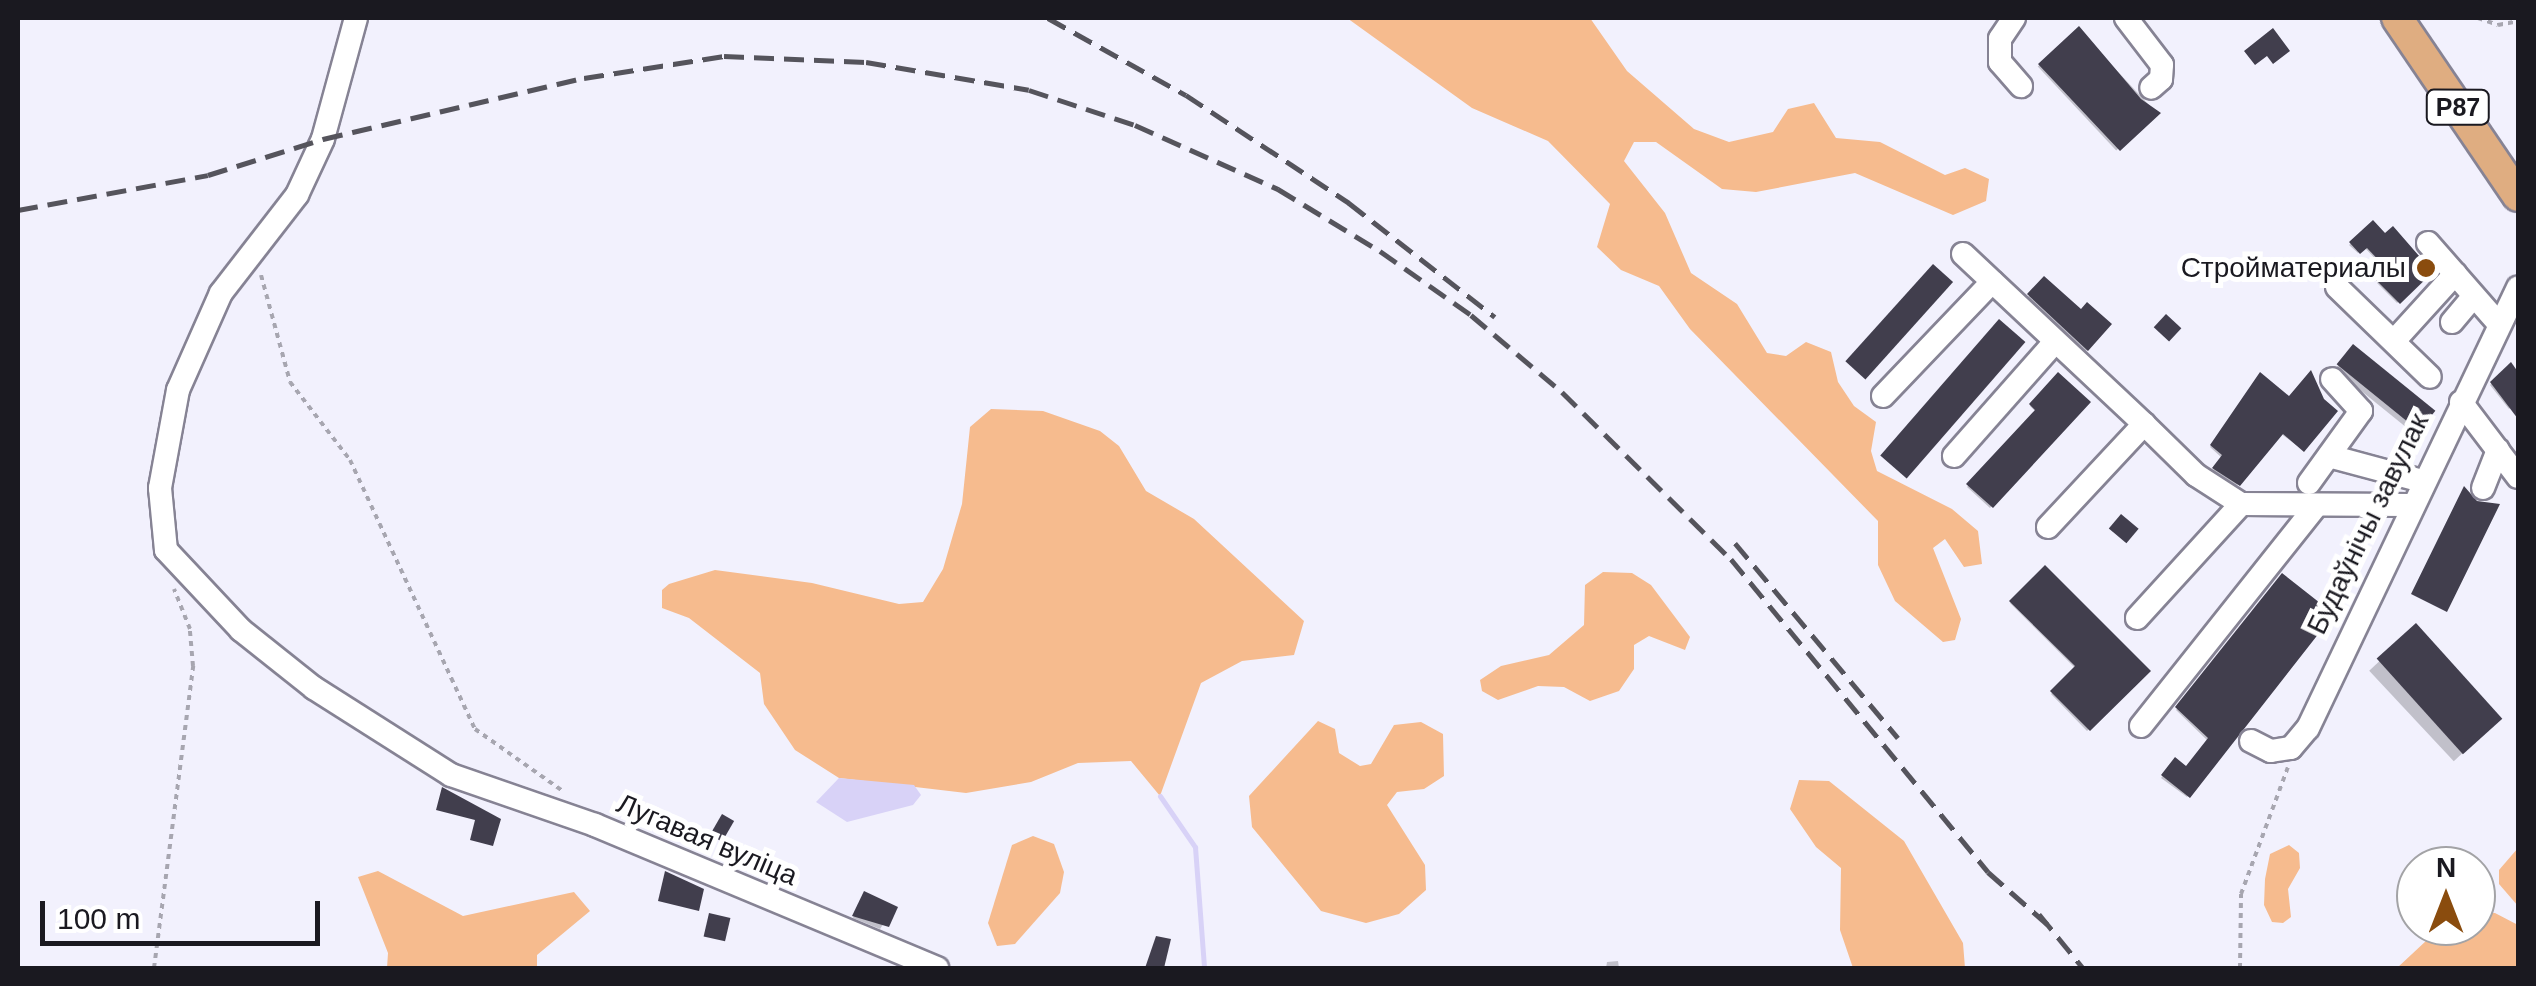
<!DOCTYPE html>
<meta charset="utf-8">
<style>
body{margin:0}
#map{position:relative;width:2536px;height:986px;overflow:hidden;background:#f2f1fd;font-family:Helvetica,sans-serif}
div>[style]{position:absolute}
.green>*{inset:0;background:#f6bb8e}
.water>*{inset:0;background:#d8d2f7}
.shadow>*{inset:0;background:#0003;transform-origin:0 0}
.stream>*{height:5px;margin:-2.5px;padding:0 2.5px;transform-origin:2.5px;border-radius:2.5px;background:#d8d2f7}
.building>*{inset:0;background:#413e4d;transform-origin:0 0}
.path>*{height:4px;margin-top:-2px;transform-origin:0;background:repeating-linear-gradient(90deg,#a7a6b0 0 5px,transparent 0 10px)}
.roads{filter:drop-shadow(2px 0 #868394) drop-shadow(-2px 0 #868394) drop-shadow(0 2px #868394) drop-shadow(0 -2px #868394)}
.minor>*{height:22px;margin:-11px;padding:0 11px;transform-origin:11px;border-radius:11px;background:#fff}
.major>*{height:30px;margin:-15px;padding:0 15px;transform-origin:15px;border-radius:15px;background:#dfad81}
.rail>*{height:5px;margin-top:-2.5px;transform-origin:0;background:repeating-linear-gradient(90deg,#55545c 0 20px,transparent 0 30px)}
.dots>*{width:28px;height:28px;translate:-50% -50%;box-sizing:border-box;border:5px solid #fff;border-radius:50%}
span{translate:-50% -50%;white-space:nowrap;text-align:center;line-height:1.15;-webkit-text-stroke:10px #fff;paint-order:stroke}
.shield-label span{padding:2px 8px;background:#fff;border:2px solid;border-radius:8px;-webkit-text-stroke-width:0}
.shield-label{font-size:25px;color:#1a1920;font-weight:700}
.poi-label{font-size:28px;color:#1a1920}
.right{translate:-100% -50%;text-align:right}
.street-label{font-size:28px;color:#1a1920}
.frame{position:absolute;inset:0;border:20px solid #1a1920;pointer-events:none}
.north{position:absolute;left:2396px;top:846px;width:100px;height:100px;box-sizing:border-box;background:#fff;border:2px solid #a3a3a6;border-radius:50%;rotate:0deg;font-size:28px;font-weight:700;line-height:40px;text-align:center;color:#1a1920}
.north::after{content:'';display:block;margin:auto;width:35px;height:45px;background:#8a4c0e;clip-path:polygon(50% 0,100% 100%,50% 72%,0 100%)}
.scale{position:absolute;left:40px;top:901px;width:280px;height:45px;box-sizing:border-box;border:5px solid #1a1920;border-top:0;padding-left:12px;font-size:30px;line-height:35px;white-space:nowrap;color:#1a1920;-webkit-text-stroke:8px #fff;paint-order:stroke}
</style>
<div id="map">
<div class="green">
<div style="clip-path:polygon(1347px 18px,1590px 18px,1627px 71px,1694px 129px,1729px 142px,1773px 132px,1788px 109px,1814px 103px,1836px 138px,1880px 142px,1945px 175px,1965px 168px,1989px 179px,1986px 201px,1953px 215px,1855px 173px,1756px 192px,1722px 189px,1656px 142px,1634px 142px,1624px 161px,1665px 213px,1691px 273px,1737px 304px,1767px 353px,1786px 356px,1806px 342px,1831px 352px,1838px 382px,1854px 406px,1876px 422px,1871px 451px,1877px 471px,1952px 509px,1978px 531px,1982px 564px,1964px 567px,1945px 539px,1933px 548px,1961px 619px,1955px 640px,1943px 642px,1895px 601px,1878px 565px,1878px 521px,1690px 329px,1659px 286px,1621px 270px,1597px 247px,1610px 204px,1548px 141px,1472px 108px)"></div>
<div style="clip-path:polygon(991px 409px,1043px 411px,1100px 431px,1119px 446px,1146px 491px,1194px 519px,1304px 621px,1294px 655px,1242px 661px,1201px 683px,1160px 796px,1131px 761px,1078px 763px,1031px 782px,966px 793px,839px 778px,795px 750px,764px 704px,760px 673px,689px 618px,662px 608px,662px 590px,669px 584px,715px 570px,812px 583px,899px 604px,923px 602px,943px 569px,962px 504px,970px 427px)"></div>
<div style="clip-path:polygon(1603px 572px,1632px 573px,1651px 585px,1690px 637px,1685px 650px,1649px 636px,1634px 645px,1634px 669px,1619px 691px,1590px 701px,1564px 687px,1538px 686px,1498px 700px,1482px 691px,1480px 680px,1501px 666px,1549px 655px,1584px 625px,1585px 585px)"></div>
<div style="clip-path:polygon(1318px 721px,1335px 729px,1339px 753px,1360px 766px,1371px 764px,1394px 725px,1421px 722px,1443px 734px,1444px 776px,1424px 789px,1397px 792px,1387px 805px,1425px 865px,1426px 890px,1399px 914px,1366px 923px,1321px 911px,1252px 827px,1249px 796px)"></div>
<div style="clip-path:polygon(1799px 780px,1829px 781px,1904px 841px,1963px 943px,1965px 968px,1853px 968px,1840px 930px,1841px 868px,1816px 847px,1790px 809px)"></div>
<div style="clip-path:polygon(1033px 836px,1054px 844px,1064px 872px,1060px 893px,1015px 944px,997px 946px,988px 923px,1012px 845px)"></div>
<div style="clip-path:polygon(2289px 845px,2299px 853px,2300px 868px,2288px 889px,2291px 917px,2283px 923px,2272px 922px,2264px 905px,2265px 879px,2270px 854px)"></div>
<div style="clip-path:polygon(2518px 848px,2518px 906px,2499px 884px,2499px 870px)"></div>
<div style="clip-path:polygon(378px 871px,463px 916px,574px 892px,590px 911px,537px 955px,537px 968px,387px 968px,388px 953px,358px 877px)"></div>
<div style="clip-path:polygon(2476px 912px,2495px 913px,2518px 925px,2518px 968px,2397px 968px,2442px 926px,2476px 926px)"></div>
</div>
<div class="water">
<div style="clip-path:polygon(839px 778px,914px 785px,921px 795px,913px 805px,847px 822px,816px 802px)"></div>
</div>
<div class="shadow">
<div style="left:2078px;top:29px;width:115px;height:55px;rotate:47deg"></div>
<div style="clip-path:polygon(2373px 223px,2430px 272px,2397px 303px,2377px 283px,2388px 272px,2364px 247px,2358px 253px,2349px 245px)"></div>
<div style="clip-path:polygon(2044px 279px,2081px 312px,2109px 325px,2086px 351px,2028px 297px)"></div>
<div style="left:2353px;top:347px;width:101px;height:29px;rotate:39deg"></div>
<div style="clip-path:polygon(2510px 365px,2518px 376px,2518px 401px,2509px 409px,2490px 385px)"></div>
<div style="clip-path:polygon(2059px 375px,2088px 403px,1990px 508px,1967px 487px,2036px 412px,2030px 406px)"></div>
<div style="clip-path:polygon(2260px 376px,2289px 399px,2303px 450px,2280px 433px,2237px 485px,2213px 470px,2222px 458px,2210px 447px)"></div>
<div style="clip-path:polygon(2045px 568px,2148px 671px,2087px 731px,2051px 694px,2075px 668px,2010px 603px)"></div>
<div style="clip-path:polygon(2282px 577px,2330px 614px,2187px 797px,2161px 778px,2175px 760px,2186px 769px,2208px 741px,2176px 710px)"></div>
<div style="left:2416px;top:627px;width:124px;height:64px;rotate:47deg"></div>
<div style="clip-path:polygon(863px 896px,894px 908px,880px 929px,853px 918px)"></div>
<div style="clip-path:polygon(1618px 961px,1619px 968px,1606px 968px,1607px 962px)"></div>
</div>
<div class="stream">
<div style="left:1160px;top:796px;width:62px;rotate:55.5deg"></div>
<div style="left:1195px;top:847px;width:121px;rotate:85.7deg"></div>
</div>
<div class="building">
<div style="clip-path:polygon(2079px 26px,2141px 99px,2161px 113px,2120px 151px,2038px 64px)"></div>
<div style="clip-path:polygon(2273px 28px,2290px 51px,2273px 64px,2267px 56px,2255px 65px,2244px 51px)"></div>
<div style="clip-path:polygon(2373px 220px,2385px 233px,2393px 226px,2433px 272px,2400px 304px,2376px 280px,2387px 269px,2367px 248px,2360px 254px,2349px 242px)"></div>
<div style="left:1933px;top:264px;width:27px;height:131px;rotate:42deg"></div>
<div style="clip-path:polygon(2044px 276px,2081px 309px,2087px 302px,2112px 324px,2088px 351px,2027px 294px)"></div>
<div style="left:2166px;top:314px;width:21px;height:18px;rotate:43deg"></div>
<div style="left:1999px;top:319px;width:35px;height:181px;rotate:41deg"></div>
<div style="left:2353px;top:344px;width:106px;height:26px;rotate:39deg"></div>
<div style="clip-path:polygon(2511px 362px,2518px 372px,2518px 419px,2490px 382px)"></div>
<div style="clip-path:polygon(2311px 370px,2324px 399px,2338px 411px,2304px 452px,2283px 434px,2240px 486px,2212px 468px,2222px 455px,2210px 445px,2260px 372px,2289px 396px)"></div>
<div style="clip-path:polygon(2058px 372px,2091px 402px,1993px 508px,1966px 484px,2035px 410px,2029px 404px)"></div>
<div style="clip-path:polygon(2464px 486px,2477px 501px,2500px 504px,2447px 612px,2411px 594px)"></div>
<div style="left:2121px;top:514px;width:23px;height:19px;rotate:40deg"></div>
<div style="clip-path:polygon(2045px 565px,2151px 671px,2090px 731px,2050px 691px,2075px 666px,2009px 601px)"></div>
<div style="clip-path:polygon(2282px 573px,2334px 614px,2190px 798px,2161px 775px,2175px 757px,2186px 766px,2208px 738px,2175px 707px)"></div>
<div style="left:2416px;top:623px;width:129px;height:53px;rotate:48deg"></div>
<div style="clip-path:polygon(442px 787px,501px 819px,493px 846px,470px 840px,475px 820px,436px 810px)"></div>
<div style="left:722px;top:814px;width:14px;height:24px;rotate:30deg"></div>
<div style="clip-path:polygon(665px 871px,704px 889px,699px 911px,658px 901px)"></div>
<div style="clip-path:polygon(864px 891px,898px 907px,889px 927px,852px 916px)"></div>
<div style="left:709px;top:913px;width:22px;height:24px;rotate:13deg"></div>
<div style="clip-path:polygon(1156px 936px,1171px 939px,1164px 968px,1145px 968px)"></div>
</div>
<div class="path">
<div style="left:2478px;top:18px;width:21px;rotate:19deg"></div>
<div style="left:2498px;top:25px;width:20px;rotate:-11deg"></div>
<div style="left:261px;top:275px;width:111px;rotate:74.8deg"></div>
<div style="left:290px;top:382px;width:98px;rotate:52.4deg"></div>
<div style="left:350px;top:460px;width:297px;rotate:65.1deg"></div>
<div style="left:475px;top:729px;width:109px;rotate:35.3deg"></div>
<div style="left:154px;top:968px;width:305px;rotate:-82.6deg"></div>
<div style="left:193px;top:666px;width:37px;rotate:-95deg"></div>
<div style="left:190px;top:629px;width:43px;rotate:-111.8deg"></div>
<div style="left:2240px;top:968px;width:74px;rotate:-89.2deg"></div>
<div style="left:2241px;top:894px;width:135px;rotate:-69.7deg"></div>
</div>
<div class="roads">
<div class="minor">
<div style="left:356px;top:18px;width:125px;rotate:105.3deg"></div>
<div style="left:323px;top:139px;width:62px;rotate:114.9deg"></div>
<div style="left:297px;top:195px;width:124px;rotate:127.8deg"></div>
<div style="left:221px;top:293px;width:106px;rotate:113.9deg"></div>
<div style="left:178px;top:390px;width:100px;rotate:100.4deg"></div>
<div style="left:160px;top:488px;width:62px;rotate:84.5deg"></div>
<div style="left:166px;top:550px;width:110px;rotate:46.8deg"></div>
<div style="left:241px;top:630px;width:93px;rotate:38.5deg"></div>
<div style="left:314px;top:688px;width:162px;rotate:32.4deg"></div>
<div style="left:451px;top:775px;width:152px;rotate:19.1deg"></div>
<div style="left:595px;top:825px;width:371px;rotate:22.7deg"></div>
<div style="left:2014px;top:18px;width:25px;rotate:124deg"></div>
<div style="left:2000px;top:39px;width:23px;rotate:90deg"></div>
<div style="left:2000px;top:62px;width:32px;rotate:49deg"></div>
<div style="left:2126px;top:18px;width:59px;rotate:52.5deg"></div>
<div style="left:2162px;top:65px;width:14px;rotate:94deg"></div>
<div style="left:2161px;top:79px;width:13px;rotate:138deg"></div>
<div style="left:2428px;top:243px;width:108px;rotate:48.8deg"></div>
<div style="left:1963px;top:254px;width:248px;rotate:43.2deg"></div>
<div style="left:2337px;top:287px;width:129px;rotate:44.1deg"></div>
<div style="left:2452px;top:322px;width:33px;rotate:-50deg"></div>
<div style="left:2394px;top:341px;width:91px;rotate:-47.7deg"></div>
<div style="left:1883px;top:396px;width:158px;rotate:-46.3deg"></div>
<div style="left:2461px;top:402px;width:94px;rotate:52.8deg"></div>
<div style="left:1954px;top:456px;width:151px;rotate:-48.5deg"></div>
<div style="left:2329px;top:456px;width:96px;rotate:15deg"></div>
<div style="left:2309px;top:483px;width:89px;rotate:-54.2deg"></div>
<div style="left:2361px;top:411px;width:43px;rotate:-132.2deg"></div>
<div style="left:2483px;top:488px;width:41px;rotate:-68.5deg"></div>
<div style="left:2048px;top:527px;width:141px;rotate:-47deg"></div>
<div style="left:2144px;top:424px;width:73px;rotate:44.4deg"></div>
<div style="left:2196px;top:475px;width:54px;rotate:32.8deg"></div>
<div style="left:2241px;top:504px;width:169px;rotate:0.3deg"></div>
<div style="left:2137px;top:618px;width:154px;rotate:-47.6deg"></div>
<div style="left:2141px;top:726px;width:281px;rotate:-51.5deg"></div>
<div style="left:2251px;top:741px;width:22px;rotate:27deg"></div>
<div style="left:2271px;top:751px;width:20px;rotate:-9deg"></div>
<div style="left:2291px;top:748px;width:26px;rotate:-50deg"></div>
<div style="left:2308px;top:728px;width:488px;rotate:-64.5deg"></div>
</div>
<div class="major">
<div style="left:2397px;top:18px;width:215px;rotate:55.8deg"></div>
</div>
</div>
<div class="rail">
<div style="left:1048px;top:18px;width:158px;rotate:29.2deg"></div>
<div style="left:1186px;top:95px;width:196px;rotate:33.5deg"></div>
<div style="left:1349px;top:203px;width:185px;rotate:38deg"></div>
<div style="left:18px;top:210px;width:193px;rotate:-10.4deg"></div>
<div style="left:208px;top:175px;width:121px;rotate:-17.4deg"></div>
<div style="left:323px;top:139px;width:268px;rotate:-13.2deg"></div>
<div style="left:584px;top:78px;width:142px;rotate:-8.9deg"></div>
<div style="left:724px;top:56px;width:142px;rotate:2.4deg"></div>
<div style="left:866px;top:62px;width:165px;rotate:9.7deg"></div>
<div style="left:1029px;top:90px;width:112px;rotate:18.3deg"></div>
<div style="left:1135px;top:125px;width:157px;rotate:24.1deg"></div>
<div style="left:1278px;top:189px;width:119px;rotate:31.3deg"></div>
<div style="left:1380px;top:251px;width:111px;rotate:35.1deg"></div>
<div style="left:1471px;top:315px;width:119px;rotate:40.2deg"></div>
<div style="left:1562px;top:392px;width:238px;rotate:44.7deg"></div>
<div style="left:1731px;top:559px;width:405px;rotate:50.6deg"></div>
<div style="left:1988px;top:872px;width:79px;rotate:41.4deg"></div>
<div style="left:1735px;top:543px;width:254px;rotate:50.1deg"></div>
<div style="left:2039px;top:914px;width:70px;rotate:50.8deg"></div>
</div>
<div class="dots">
<div style="left:2426px;top:268px;background:#8a4c0e"></div>
</div>
<div class="shield-label">
<span style="left:2458px;top:107px">Р87</span>
</div>
<div class="poi-label">
<span class="right" style="left:2406px;top:268px">Стройматериалы</span>
</div>
<div class="street-label">
<span style="left:2368px;top:524px;rotate:-64deg">Будаўнічы завулак</span>
<span style="left:707px;top:840px;rotate:23deg">Лугавая вуліца</span>
</div>
<div class="frame"></div>
<div class="north">N</div>
<div class="scale">100 m</div>
</div>
